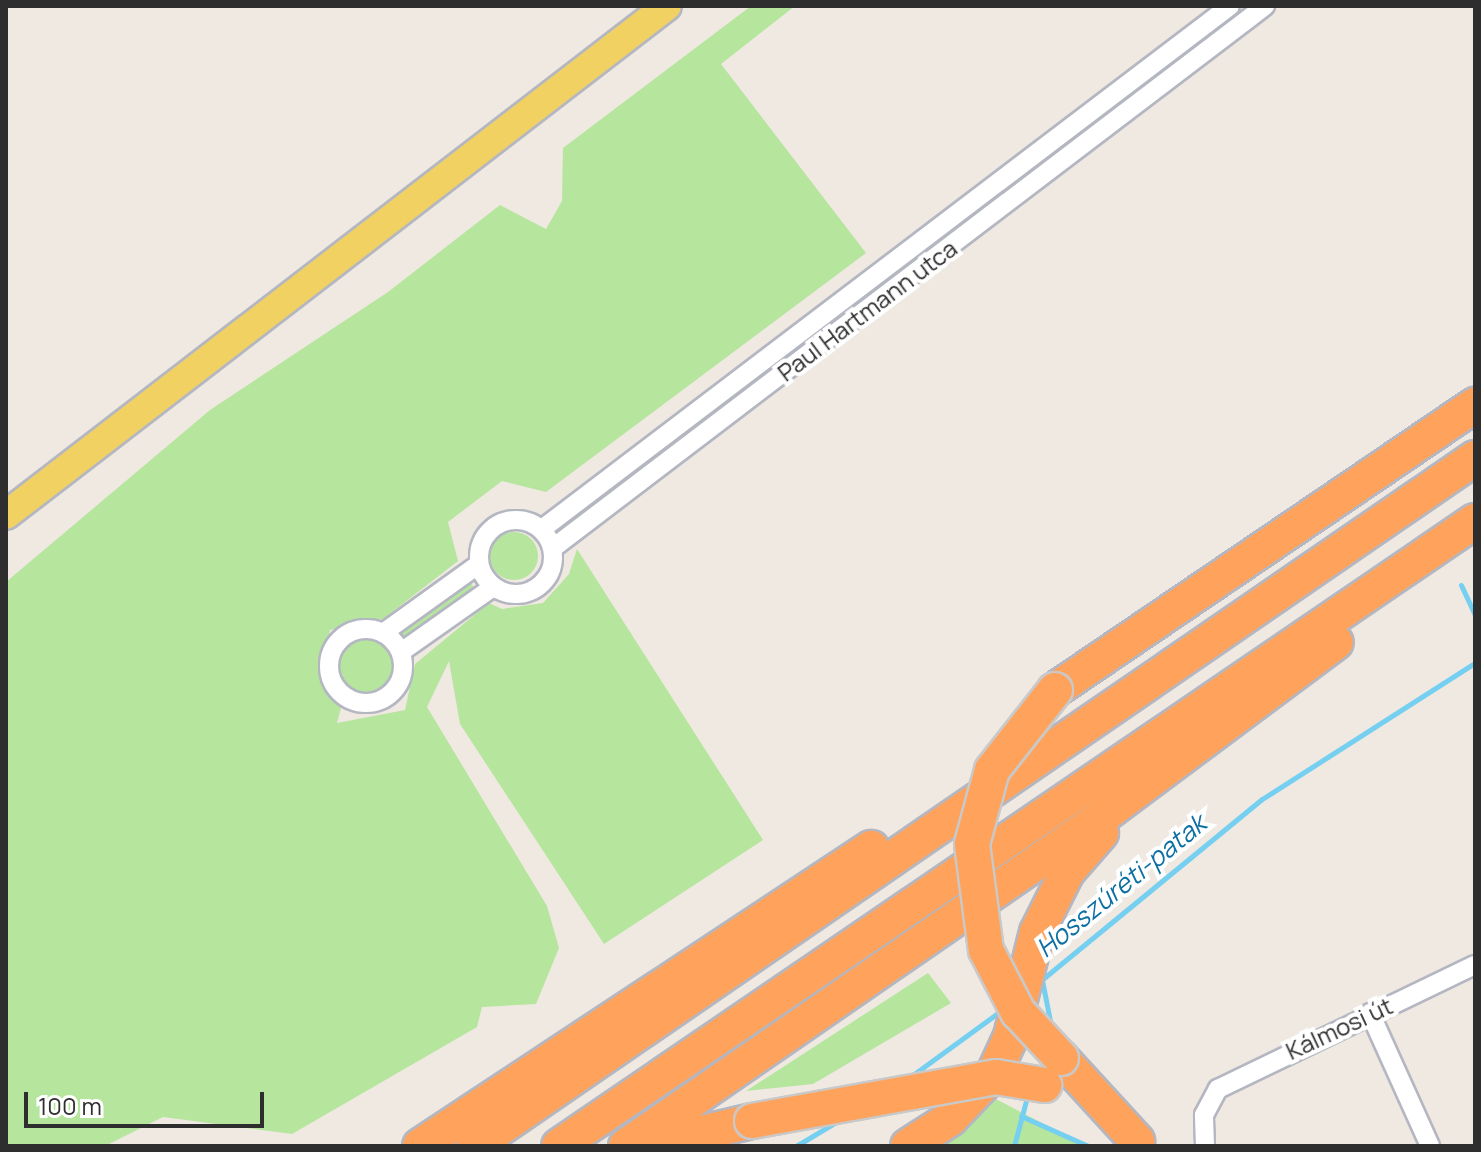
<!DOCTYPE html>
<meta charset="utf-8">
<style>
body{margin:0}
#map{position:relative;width:1481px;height:1152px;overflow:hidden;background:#efe9e1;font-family:Manrope,sans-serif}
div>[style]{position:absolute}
.green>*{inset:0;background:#b6e59e;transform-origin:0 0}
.round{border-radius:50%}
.stream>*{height:5px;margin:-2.5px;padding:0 2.5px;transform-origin:2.5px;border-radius:2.5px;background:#75cff0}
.roads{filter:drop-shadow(2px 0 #b4b7c1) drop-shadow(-2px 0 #b4b7c1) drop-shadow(0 2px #b4b7c1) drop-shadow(0 -2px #b4b7c1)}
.street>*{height:18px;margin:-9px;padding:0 9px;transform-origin:9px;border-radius:9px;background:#fff}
.street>.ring{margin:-9px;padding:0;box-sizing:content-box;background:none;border:18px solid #fff;border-radius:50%}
.primary>*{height:28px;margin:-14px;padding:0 14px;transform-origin:14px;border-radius:14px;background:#f2d163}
.highway>*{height:34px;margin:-17px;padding:0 17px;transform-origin:17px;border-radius:17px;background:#ffa35c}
.bridges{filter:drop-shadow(2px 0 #c9c9c9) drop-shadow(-2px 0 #c9c9c9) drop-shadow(0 2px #c9c9c9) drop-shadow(0 -2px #c9c9c9)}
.highway-bridge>*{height:34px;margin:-17px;padding:0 17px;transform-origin:17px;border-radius:17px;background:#ffa35c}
span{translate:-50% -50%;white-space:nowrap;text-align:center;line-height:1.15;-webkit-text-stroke:8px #fff;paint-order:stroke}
.street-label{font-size:24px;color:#2e2e2e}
.water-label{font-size:26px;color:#0d6fa3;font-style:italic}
.frame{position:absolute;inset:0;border:8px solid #2e2e2e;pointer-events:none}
.scale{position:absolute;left:24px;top:1092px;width:240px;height:36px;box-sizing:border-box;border:4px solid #2e2e2e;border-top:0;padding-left:10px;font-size:24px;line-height:28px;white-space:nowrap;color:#2e2e2e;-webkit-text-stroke:6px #fff;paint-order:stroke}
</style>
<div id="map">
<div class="green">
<div style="clip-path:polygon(751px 6px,795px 6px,721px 64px,866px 253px,546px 492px,502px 481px,448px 522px,458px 561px,383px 619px,330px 630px,321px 675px,341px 708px,337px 723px,405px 710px,415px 664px,489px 603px,502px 609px,543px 603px,569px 574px,577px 549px,763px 840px,604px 944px,460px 724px,449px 661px,427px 707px,547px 906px,559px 948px,536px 1004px,482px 1007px,477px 1027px,292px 1134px,163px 1117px,105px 1146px,6px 1146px,6px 582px,210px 410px,388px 292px,500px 205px,546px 229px,562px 201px,563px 148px)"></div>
<div class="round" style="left:490px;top:532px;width:48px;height:48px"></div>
<div style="left:469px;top:580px;width:13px;height:88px;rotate:58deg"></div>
<div class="round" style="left:338px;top:637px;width:60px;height:60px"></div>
<div style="clip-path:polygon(928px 973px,951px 1003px,813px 1084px,746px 1091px)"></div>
<div style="clip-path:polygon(992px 1097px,1086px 1146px,935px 1146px)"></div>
</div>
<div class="stream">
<div style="left:1461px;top:585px;width:33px;rotate:65deg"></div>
<div style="left:1042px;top:980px;width:52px;rotate:78.9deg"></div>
<div style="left:1039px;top:982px;width:288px;rotate:-39.4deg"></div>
<div style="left:1262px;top:799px;width:253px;rotate:-32.6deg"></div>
<div style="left:910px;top:1077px;width:114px;rotate:-36.1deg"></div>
<div style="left:1021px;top:1116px;width:73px;rotate:24.1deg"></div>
<div style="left:796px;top:1146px;width:47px;rotate:-31deg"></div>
<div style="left:1014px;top:1146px;width:55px;rotate:-75.2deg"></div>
</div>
<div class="roads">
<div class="street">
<div class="ring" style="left:479px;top:520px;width:56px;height:56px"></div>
<div style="left:542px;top:529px;width:864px;rotate:-37.24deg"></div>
<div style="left:553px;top:548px;width:895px;rotate:-37.28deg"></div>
<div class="ring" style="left:329px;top:629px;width:56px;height:56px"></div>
<div style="left:383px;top:633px;width:118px;rotate:-35.7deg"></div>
<div style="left:401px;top:652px;width:113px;rotate:-35.2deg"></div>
<div style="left:1370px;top:1013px;width:146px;rotate:65.7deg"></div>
<div style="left:1205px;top:1146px;width:31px;rotate:-92deg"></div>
<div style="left:1204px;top:1115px;width:30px;rotate:-62deg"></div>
<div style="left:1218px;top:1089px;width:285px;rotate:-25.8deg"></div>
</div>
<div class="primary">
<div style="left:6px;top:515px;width:834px;rotate:-37.6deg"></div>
</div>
<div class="highway">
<div style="left:1055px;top:690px;width:508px;rotate:-34.16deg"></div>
<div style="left:1061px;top:1058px;width:113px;rotate:47.5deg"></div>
<div style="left:420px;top:1146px;width:541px;rotate:-33.45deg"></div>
<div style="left:474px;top:1146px;width:1215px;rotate:-34.5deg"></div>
<div style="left:559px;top:1146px;width:1109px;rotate:-34.31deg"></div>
<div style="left:626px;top:1146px;width:561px;rotate:-34.62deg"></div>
<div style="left:1088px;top:827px;width:309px;rotate:-36.7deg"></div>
<div style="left:646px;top:1146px;width:109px;rotate:-13.3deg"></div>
<div style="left:908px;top:1146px;width:50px;rotate:-32.7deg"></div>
<div style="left:950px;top:1119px;width:64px;rotate:-46.3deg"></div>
<div style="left:994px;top:1073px;width:41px;rotate:-65.3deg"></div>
<div style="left:1011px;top:1036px;width:107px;rotate:-76deg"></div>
<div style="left:1037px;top:932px;width:67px;rotate:-63.4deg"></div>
<div style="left:1067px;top:872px;width:52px;rotate:-48.9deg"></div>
</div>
</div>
<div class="bridges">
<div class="highway-bridge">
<div style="left:1055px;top:690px;width:102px;rotate:128.2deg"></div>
<div style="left:992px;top:770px;width:77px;rotate:105.1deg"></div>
<div style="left:972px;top:844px;width:107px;rotate:82.5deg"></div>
<div style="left:986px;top:950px;width:70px;rotate:62.7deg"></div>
<div style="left:1018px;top:1012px;width:63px;rotate:46.9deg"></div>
<div style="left:752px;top:1121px;width:248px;rotate:-10.2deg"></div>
<div style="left:996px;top:1077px;width:49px;rotate:9.5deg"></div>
</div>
</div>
<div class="street-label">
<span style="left:867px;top:310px;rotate:-37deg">Paul Hartmann utca</span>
<span style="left:1339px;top:1028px;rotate:-25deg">Kálmosi út</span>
</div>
<div class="water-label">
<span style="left:1121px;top:886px;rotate:-39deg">Hosszúréti-patak</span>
</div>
<div class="frame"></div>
<div class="scale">100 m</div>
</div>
